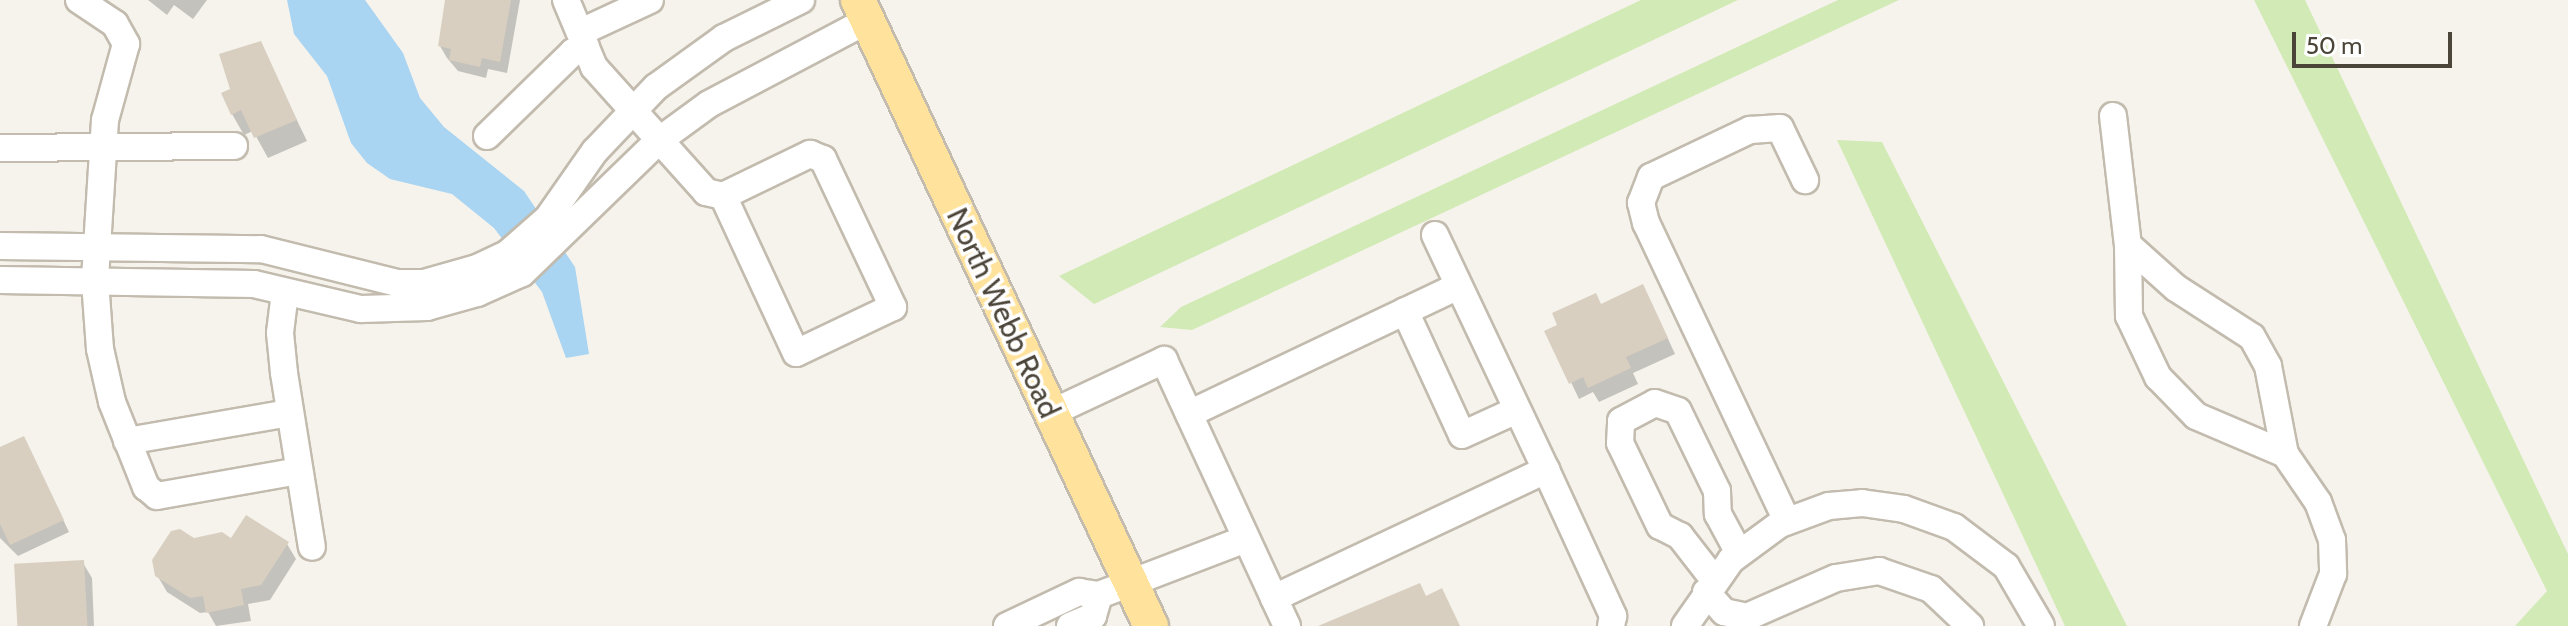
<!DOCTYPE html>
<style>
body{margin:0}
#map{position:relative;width:2568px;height:626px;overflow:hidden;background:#f6f3ec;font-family:Cabin,sans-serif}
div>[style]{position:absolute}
.green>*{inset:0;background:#d2eab5}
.water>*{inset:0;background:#a9d4f2}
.shadow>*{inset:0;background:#0003}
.building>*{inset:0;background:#d8cfc1;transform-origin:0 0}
.roads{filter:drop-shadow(2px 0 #c2bbae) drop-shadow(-2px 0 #c2bbae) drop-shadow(0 2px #c2bbae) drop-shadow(0 -2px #c2bbae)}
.minor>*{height:26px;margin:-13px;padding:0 13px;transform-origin:13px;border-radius:13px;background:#fff}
.major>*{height:34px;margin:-17px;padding:0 17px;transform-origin:17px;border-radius:17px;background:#ffe39c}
span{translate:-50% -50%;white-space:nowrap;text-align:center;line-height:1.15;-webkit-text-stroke:7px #fff;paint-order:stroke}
.street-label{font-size:30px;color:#4b4439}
.scale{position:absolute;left:2292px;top:32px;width:160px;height:36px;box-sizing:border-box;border:4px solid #4b4439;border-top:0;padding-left:10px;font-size:24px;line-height:28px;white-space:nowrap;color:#4b4439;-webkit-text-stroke:6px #fff;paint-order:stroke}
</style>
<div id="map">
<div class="green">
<div style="clip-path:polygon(1641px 0,1738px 0,1094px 304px,1059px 276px)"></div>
<div style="clip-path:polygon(1838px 0,1899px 0,1192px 330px,1160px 327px,1181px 307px)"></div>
<div style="clip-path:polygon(2254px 0,2305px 0,2568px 554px,2568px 626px,2515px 626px,2547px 591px)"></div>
<div style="clip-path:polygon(1837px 140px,1882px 142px,2127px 626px,2065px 626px)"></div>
</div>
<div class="water">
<div style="clip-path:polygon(287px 0,365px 0,403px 53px,420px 98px,444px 127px,524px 191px,575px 267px,589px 354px,566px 358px,542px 292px,494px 228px,452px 194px,390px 179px,367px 163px,351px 143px,327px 76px,294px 34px)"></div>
</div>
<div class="shadow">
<div style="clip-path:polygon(148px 0,207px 0,193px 19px,174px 5px,167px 15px)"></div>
<div style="clip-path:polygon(449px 0,520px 0,507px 73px,488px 69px,486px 78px,458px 71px,447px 58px,440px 46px)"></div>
<div style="clip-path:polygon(260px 44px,307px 141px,268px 158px,253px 131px,244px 135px,232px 114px,232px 90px,221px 56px)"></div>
<div style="clip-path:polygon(1651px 302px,1675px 354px,1633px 373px,1638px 384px,1599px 402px,1593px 392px,1579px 399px,1547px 332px,1601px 306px)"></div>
<div style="clip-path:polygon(0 449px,30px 450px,69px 532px,18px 556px,0 538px)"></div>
<div style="clip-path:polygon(193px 540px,287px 544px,296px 559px,270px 600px,248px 604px,251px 621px,216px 626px,208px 612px,200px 613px,167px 592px,157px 575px)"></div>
<div style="clip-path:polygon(83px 563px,92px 578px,94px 626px,19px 626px)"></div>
</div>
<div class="building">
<div style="clip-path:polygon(445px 0,511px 0,500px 62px,482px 58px,480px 67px,449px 60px,451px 49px,438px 46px)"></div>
<div style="clip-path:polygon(261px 41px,297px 120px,254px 138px,241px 110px,231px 115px,221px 93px,230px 89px,219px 54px)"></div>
<div style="clip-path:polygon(1643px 284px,1668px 338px,1626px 357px,1631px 368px,1588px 388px,1583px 377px,1569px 384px,1544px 331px,1557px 325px,1552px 313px,1596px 293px,1601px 304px)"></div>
<div style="clip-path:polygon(24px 436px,64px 520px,10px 545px,0 524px,0 447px)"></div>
<div style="clip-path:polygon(246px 515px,289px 542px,261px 585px,241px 589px,244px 605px,206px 613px,203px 596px,190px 598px,155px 576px,152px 560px,171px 531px,180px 529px,194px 538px,222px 532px,231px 538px)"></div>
<div style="left:84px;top:560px;width:66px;height:70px;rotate:87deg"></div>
<div style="clip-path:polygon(1420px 583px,1426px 596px,1442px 588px,1460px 626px,1318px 626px)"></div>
</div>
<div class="roads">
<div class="minor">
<div style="left:79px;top:0;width:43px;rotate:33.7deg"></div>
<div style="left:115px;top:24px;width:23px;rotate:61deg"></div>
<div style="left:126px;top:44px;width:79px;rotate:105.4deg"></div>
<div style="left:105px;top:120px;width:161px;rotate:93.6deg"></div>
<div style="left:95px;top:281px;width:68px;rotate:85.8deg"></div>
<div style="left:100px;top:349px;width:54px;rotate:77.2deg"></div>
<div style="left:112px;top:402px;width:92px;rotate:68.2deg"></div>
<div style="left:146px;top:487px;width:14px;rotate:39deg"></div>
<div style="left:157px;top:496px;width:144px;rotate:-10deg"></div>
<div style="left:566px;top:0;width:73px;rotate:67.3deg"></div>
<div style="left:594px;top:67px;width:168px;rotate:48.1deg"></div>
<div style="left:706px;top:192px;width:17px;rotate:13deg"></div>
<div style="left:723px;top:196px;width:97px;rotate:-25.8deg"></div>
<div style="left:810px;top:154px;width:14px;rotate:21deg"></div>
<div style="left:823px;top:159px;width:164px;rotate:64.7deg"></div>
<div style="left:893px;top:307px;width:107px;rotate:154.6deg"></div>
<div style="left:796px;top:353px;width:173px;rotate:-114.9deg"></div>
<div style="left:581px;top:32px;width:76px;rotate:-24.9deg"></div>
<div style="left:2113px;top:116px;width:130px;rotate:83.4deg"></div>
<div style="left:2128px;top:245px;width:71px;rotate:89.2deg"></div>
<div style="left:2129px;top:316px;width:68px;rotate:64.6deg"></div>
<div style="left:2158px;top:377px;width:54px;rotate:45.7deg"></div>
<div style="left:2196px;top:416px;width:97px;rotate:23.1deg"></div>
<div style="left:487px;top:136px;width:120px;rotate:-44.3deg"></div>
<div style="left:573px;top:52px;width:14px;rotate:-25deg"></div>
<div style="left:0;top:148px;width:234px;rotate:-0.5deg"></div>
<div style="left:1435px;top:235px;width:260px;rotate:64.7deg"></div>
<div style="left:2128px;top:245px;width:64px;rotate:41.9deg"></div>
<div style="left:2176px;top:288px;width:90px;rotate:32.8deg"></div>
<div style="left:2252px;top:337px;width:33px;rotate:61deg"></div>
<div style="left:2268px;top:366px;width:90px;rotate:79.1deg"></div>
<div style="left:2285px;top:454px;width:58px;rotate:55.5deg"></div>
<div style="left:2318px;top:502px;width:40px;rotate:69.8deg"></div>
<div style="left:2332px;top:540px;width:34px;rotate:88deg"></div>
<div style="left:2333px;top:574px;width:56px;rotate:111deg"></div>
<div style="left:0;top:246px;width:261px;rotate:0.7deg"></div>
<div style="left:261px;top:249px;width:140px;rotate:14deg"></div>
<div style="left:397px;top:283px;width:27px"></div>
<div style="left:424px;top:283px;width:55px;rotate:-15.8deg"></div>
<div style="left:477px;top:268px;width:33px;rotate:-25deg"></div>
<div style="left:507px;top:254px;width:55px;rotate:-41.3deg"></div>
<div style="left:548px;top:218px;width:82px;rotate:-55deg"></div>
<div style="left:595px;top:151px;width:88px;rotate:-46.4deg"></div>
<div style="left:656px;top:87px;width:84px;rotate:-35.8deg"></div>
<div style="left:724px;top:38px;width:86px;rotate:-26.3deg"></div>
<div style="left:0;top:280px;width:254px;rotate:0.9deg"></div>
<div style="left:254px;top:284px;width:110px;rotate:13.2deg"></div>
<div style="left:361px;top:309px;width:66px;rotate:-1.7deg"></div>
<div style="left:427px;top:307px;width:52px;rotate:-15.6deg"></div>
<div style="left:477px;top:293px;width:49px;rotate:-24deg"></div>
<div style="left:522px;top:273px;width:188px;rotate:-44.1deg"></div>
<div style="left:657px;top:142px;width:64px;rotate:-36.2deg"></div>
<div style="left:709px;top:104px;width:180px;rotate:-27.8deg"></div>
<div style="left:285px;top:292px;width:41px;rotate:97deg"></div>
<div style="left:280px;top:333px;width:40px;rotate:84.3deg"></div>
<div style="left:284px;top:373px;width:176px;rotate:80.9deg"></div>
<div style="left:1405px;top:311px;width:136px;rotate:65.3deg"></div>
<div style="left:1462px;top:435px;width:60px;rotate:-24.4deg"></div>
<div style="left:1051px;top:413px;width:125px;rotate:-25.1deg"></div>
<div style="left:1164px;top:360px;width:262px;rotate:65.2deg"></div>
<div style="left:1189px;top:414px;width:298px;rotate:-25.4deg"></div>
<div style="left:127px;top:441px;width:164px;rotate:-9.8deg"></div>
<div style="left:1787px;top:521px;width:330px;rotate:-115.3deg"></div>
<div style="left:1646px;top:223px;width:21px;rotate:-104deg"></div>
<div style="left:1641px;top:203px;width:28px;rotate:-69deg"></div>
<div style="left:1651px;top:177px;width:110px;rotate:-25.4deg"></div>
<div style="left:1750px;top:130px;width:30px;rotate:-4deg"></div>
<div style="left:1780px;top:128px;width:58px;rotate:64.3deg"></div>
<div style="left:1715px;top:581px;width:57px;rotate:-127.9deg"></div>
<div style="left:1680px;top:536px;width:22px;rotate:-153deg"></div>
<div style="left:1660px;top:526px;width:92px;rotate:-115.7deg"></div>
<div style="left:1620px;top:443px;width:22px;rotate:-87deg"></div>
<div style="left:1621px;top:421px;width:38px;rotate:-28deg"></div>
<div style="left:1655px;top:403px;width:24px;rotate:19deg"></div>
<div style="left:1678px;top:411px;width:89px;rotate:64deg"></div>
<div style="left:1717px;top:491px;width:23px;rotate:88deg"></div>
<div style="left:1718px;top:514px;width:44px;rotate:61.7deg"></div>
<div style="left:1706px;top:592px;width:27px;rotate:48deg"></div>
<div style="left:1724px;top:612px;width:24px;rotate:12deg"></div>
<div style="left:1747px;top:617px;width:97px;rotate:-23.7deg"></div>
<div style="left:1836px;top:578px;width:44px;rotate:-9.2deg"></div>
<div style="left:1879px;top:571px;width:55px;rotate:19.1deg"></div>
<div style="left:1931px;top:589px;width:54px;rotate:43.5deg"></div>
<div style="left:1007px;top:626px;width:80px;rotate:-25.3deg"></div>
<div style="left:1079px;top:592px;width:20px;rotate:9deg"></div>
<div style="left:1099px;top:595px;width:157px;rotate:-20.9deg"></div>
<div style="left:1070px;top:626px;width:25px;rotate:-23deg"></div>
<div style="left:1093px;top:616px;width:22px;rotate:-74deg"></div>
<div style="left:1287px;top:626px;width:31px;rotate:-115deg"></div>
<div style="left:1274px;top:598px;width:301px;rotate:-25.2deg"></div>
<div style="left:1546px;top:470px;width:161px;rotate:65.3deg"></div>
<div style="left:1613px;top:616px;width:10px;rotate:101deg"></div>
<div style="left:1685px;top:626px;width:80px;rotate:-55.1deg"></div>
<div style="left:1731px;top:560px;width:61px;rotate:-36.3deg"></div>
<div style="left:1780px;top:524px;width:52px;rotate:-20.2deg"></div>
<div style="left:1829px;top:506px;width:33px;rotate:-5deg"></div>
<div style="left:1862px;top:503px;width:42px;rotate:8.1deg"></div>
<div style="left:1904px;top:509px;width:53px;rotate:19.8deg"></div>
<div style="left:1954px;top:527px;width:65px;rotate:36.9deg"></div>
<div style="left:2006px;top:566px;width:69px;rotate:59.7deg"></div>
</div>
<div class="major">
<div style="left:858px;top:0;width:691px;rotate:64.92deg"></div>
</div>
</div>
<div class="street-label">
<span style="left:1003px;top:313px;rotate:65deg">North Webb Road</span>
</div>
<div class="scale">50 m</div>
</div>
